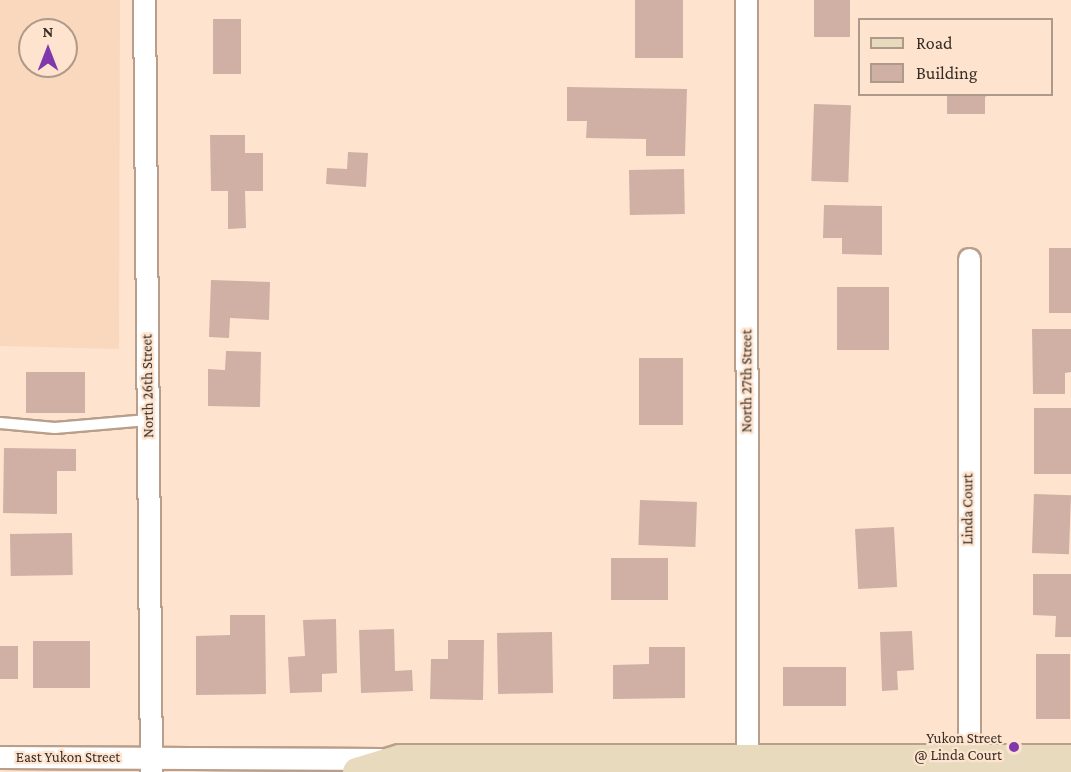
<!DOCTYPE html>
<style>
body{margin:0}
#map{position:relative;width:1071px;height:772px;overflow:hidden;background:#fee3ce;font-family:"Crimson Pro",serif}
div>[style]{position:absolute}
.built>*{inset:0;background:#fad8be}
.building>*{inset:0;background:#d0afa5;transform-origin:0 0}
.roads{filter:drop-shadow(2px 0 #b89e8b) drop-shadow(-2px 0 #b89e8b) drop-shadow(0 2px #b89e8b) drop-shadow(0 -2px #b89e8b)}
.lane>*{height:10px;margin:-5px;padding:0 5px;transform-origin:5px;border-radius:5px;background:#fff}
.street>*{height:21px;margin:-10.5px;padding:0 10.5px;transform-origin:10.5px;border-radius:10.5px;background:#fff}
.secondary>*{height:28px;margin:-14px;padding:0 14px;transform-origin:14px;border-radius:14px;background:#e8dabc}
.dots>*{width:16px;height:16px;translate:-50% -50%;box-sizing:border-box;border:3px solid #fee3ce;border-radius:50%}
span{translate:-50% -50%;white-space:nowrap;text-align:center;line-height:1.15;-webkit-text-stroke:4.5px #fee3ce;paint-order:stroke}
.street-label{font-size:15px;color:#372d25}
.poi-label{font-size:15px;color:#372d25}
.right{translate:-100% -50%;text-align:right}
.legend{position:absolute;left:858px;top:18px;width:195px;height:78px;box-sizing:border-box;background:#fee3ce;border:2px solid #ae9a8a;margin:0;padding:8px 10px;list-style:none;font-size:18px;color:#372d25}
.legend li{display:flex;align-items:center;gap:12px;height:30px}
.legend b{width:30px;border:2px solid #ae9a8a}
.north{position:absolute;left:18px;top:18px;width:60px;height:60px;box-sizing:border-box;background:#fee3ce;border:2px solid #ae9a8a;border-radius:50%;rotate:0deg;font-size:16px;font-weight:700;line-height:24px;text-align:center;color:#372d25}
.north::after{content:'';display:block;margin:auto;width:21px;height:27px;background:#7f39ac;clip-path:polygon(50% 0,100% 100%,50% 72%,0 100%)}
</style>
<div id="map">
<div class="built">
<div style="clip-path:polygon(evenodd,0 0,120px 0,119px 349px,0 346px,0 0,30px 30px,66px 30px,66px 66px,30px 66px,30px 30px)"></div>
</div>
<div class="building">
<div style="left:635px;top:0;width:48px;height:58px"></div>
<div style="left:814px;top:0;width:36px;height:37px"></div>
<div style="left:213px;top:19px;width:28px;height:55px"></div>
<div style="clip-path:polygon(567px 87px,687px 89px,685px 156px,646px 156px,646px 139px,586px 138px,587px 121px,567px 121px)"></div>
<div style="clip-path:polygon(947px 94px,990px 94px,985px 97px,985px 114px,947px 114px)"></div>
<div style="left:814px;top:104px;width:37px;height:77px;rotate:2deg"></div>
<div style="clip-path:polygon(210px 135px,245px 135px,245px 153px,263px 153px,263px 191px,245px 191px,246px 228px,228px 229px,228px 191px,211px 191px)"></div>
<div style="clip-path:polygon(348px 152px,368px 153px,366px 187px,326px 184px,327px 168px,347px 169px)"></div>
<div style="left:684px;top:169px;width:45px;height:55px;rotate:89deg"></div>
<div style="clip-path:polygon(824px 205px,882px 206px,882px 255px,842px 254px,842px 238px,823px 238px)"></div>
<div style="left:1049px;top:248px;width:22px;height:65px"></div>
<div style="clip-path:polygon(211px 280px,270px 282px,269px 320px,230px 318px,229px 338px,209px 337px)"></div>
<div style="left:837px;top:287px;width:52px;height:63px"></div>
<div style="clip-path:polygon(1032px 329px,1071px 329px,1071px 372px,1065px 373px,1065px 394px,1033px 394px)"></div>
<div style="clip-path:polygon(226px 351px,261px 352px,260px 407px,208px 406px,208px 369px,225px 370px)"></div>
<div style="left:639px;top:358px;width:44px;height:67px"></div>
<div style="left:26px;top:372px;width:59px;height:41px"></div>
<div style="left:1034px;top:408px;width:37px;height:66px"></div>
<div style="clip-path:polygon(4px 448px,76px 449px,76px 471px,57px 471px,57px 514px,3px 513px)"></div>
<div style="left:1034px;top:494px;width:37px;height:59px;rotate:2deg"></div>
<div style="left:640px;top:500px;width:57px;height:45px;rotate:2deg"></div>
<div style="left:894px;top:527px;width:60px;height:39px;rotate:87deg"></div>
<div style="left:72px;top:533px;width:42px;height:62px;rotate:89deg"></div>
<div style="left:611px;top:558px;width:57px;height:42px"></div>
<div style="clip-path:polygon(1033px 574px,1071px 574px,1071px 637px,1055px 637px,1056px 616px,1033px 615px)"></div>
<div style="clip-path:polygon(230px 615px,265px 615px,266px 694px,196px 695px,196px 636px,230px 635px)"></div>
<div style="clip-path:polygon(336px 619px,337px 673px,322px 674px,322px 692px,290px 693px,288px 657px,305px 656px,303px 620px)"></div>
<div style="clip-path:polygon(394px 629px,395px 671px,412px 670px,413px 691px,361px 693px,359px 630px)"></div>
<div style="clip-path:polygon(912px 631px,914px 670px,897px 671px,898px 690px,882px 691px,880px 632px)"></div>
<div style="left:552px;top:632px;width:61px;height:55px;rotate:89deg"></div>
<div style="clip-path:polygon(448px 640px,484px 640px,483px 700px,430px 699px,431px 659px,448px 659px)"></div>
<div style="left:33px;top:641px;width:57px;height:47px"></div>
<div style="left:0;top:646px;width:18px;height:33px"></div>
<div style="clip-path:polygon(649px 647px,685px 647px,685px 698px,613px 699px,613px 665px,649px 664px)"></div>
<div style="left:1036px;top:654px;width:34px;height:65px"></div>
<div style="left:783px;top:667px;width:63px;height:39px"></div>
</div>
<div class="roads">
<div class="lane">
<div style="left:0;top:423px;width:55px;rotate:5.2deg"></div>
<div style="left:55px;top:428px;width:93px;rotate:-4.9deg"></div>
</div>
<div class="street">
<div style="left:144px;top:0;width:772px;rotate:89.48deg"></div>
<div style="left:746px;top:0;width:761px;rotate:89.92deg"></div>
<div style="left:969px;top:259px;width:500px;rotate:90deg"></div>
<div style="left:0;top:757px;width:380px;rotate:0.3deg"></div>
</div>
<div class="secondary">
<div style="left:357px;top:772px;width:45px;rotate:-16.8deg"></div>
<div style="left:400px;top:759px;width:671px"></div>
</div>
</div>
<div class="dots">
<div style="left:1014px;top:747px;background:#7f39ac"></div>
</div>
<div class="street-label">
<span style="left:747px;top:381px;rotate:-90deg">North 27th Street</span>
<span style="left:148px;top:386px;rotate:-91deg">North 26th Street</span>
<span style="left:968px;top:509px;rotate:-90deg">Linda Court</span>
<span style="left:68px;top:758px">East Yukon Street</span>
</div>
<div class="poi-label">
<span class="right" style="left:1002px;top:747px">Yukon Street<br>@ Linda Court</span>
</div>
<ul class="legend">
<li><b style="height:8px;background:#e8dabc"></b>Road</li>
<li><b style="height:16px;background:#d0afa5"></b>Building</li>
</ul>
<div class="north">N</div>
</div>
